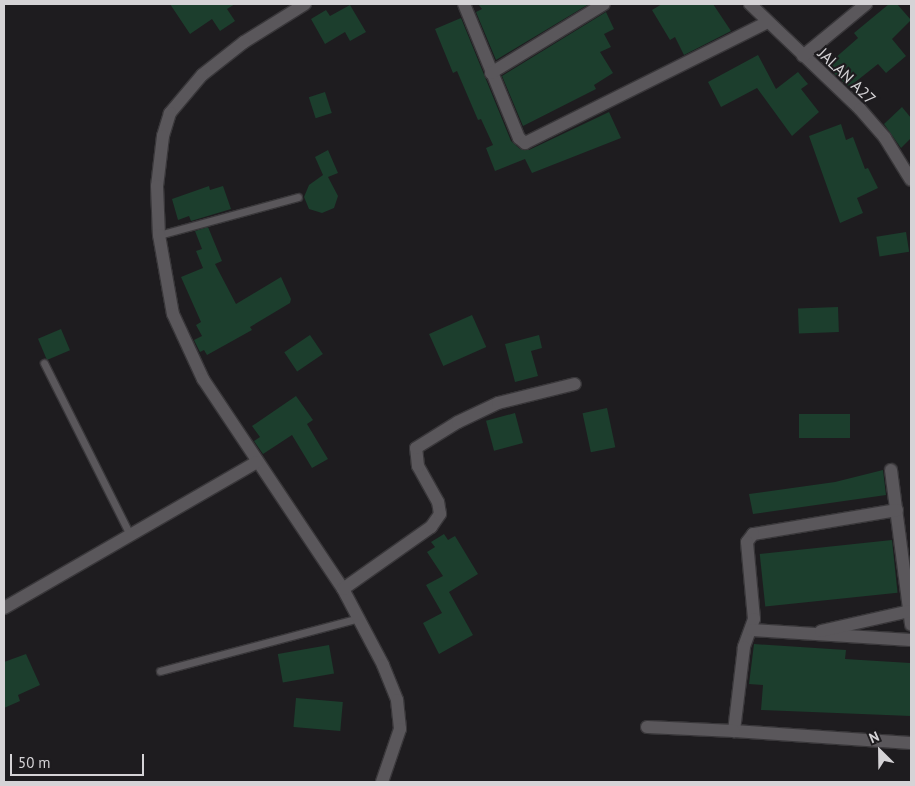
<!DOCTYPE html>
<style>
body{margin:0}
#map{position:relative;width:915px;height:786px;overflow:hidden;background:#1e1c1f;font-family:"PT Sans",sans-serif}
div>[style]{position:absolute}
.building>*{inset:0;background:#1c3e2d;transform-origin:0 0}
.roads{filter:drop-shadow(1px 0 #39373a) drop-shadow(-1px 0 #39373a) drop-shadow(0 1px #39373a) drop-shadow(0 -1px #39373a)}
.lane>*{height:7px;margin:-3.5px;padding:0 3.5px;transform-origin:3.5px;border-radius:3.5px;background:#5a575b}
.street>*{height:12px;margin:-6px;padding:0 6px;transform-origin:6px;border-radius:6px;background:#5a575b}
span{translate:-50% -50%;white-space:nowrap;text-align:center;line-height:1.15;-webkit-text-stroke:4.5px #1e1c1f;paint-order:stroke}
.street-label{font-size:16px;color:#d5d3d6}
.frame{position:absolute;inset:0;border:5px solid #d5d3d6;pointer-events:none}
.north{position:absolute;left:855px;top:726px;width:50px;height:50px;-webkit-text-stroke:4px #1e1c1f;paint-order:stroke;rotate:337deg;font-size:14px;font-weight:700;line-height:20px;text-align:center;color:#d5d3d6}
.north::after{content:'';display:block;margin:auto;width:18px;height:22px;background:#d5d3d6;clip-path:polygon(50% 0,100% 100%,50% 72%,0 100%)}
.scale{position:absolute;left:10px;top:754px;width:134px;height:22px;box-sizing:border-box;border:2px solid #d5d3d6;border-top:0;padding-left:6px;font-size:15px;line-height:18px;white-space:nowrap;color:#d5d3d6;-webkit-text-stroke:4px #1e1c1f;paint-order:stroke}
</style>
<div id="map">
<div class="building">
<div style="clip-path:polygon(170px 4px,235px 4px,227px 9px,235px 21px,220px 31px,212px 19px,190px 34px)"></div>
<div style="clip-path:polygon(478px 4px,589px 4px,496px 60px,476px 12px,482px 9px)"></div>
<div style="clip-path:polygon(662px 4px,713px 4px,731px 31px,684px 55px,675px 37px,670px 40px,652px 10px)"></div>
<div style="clip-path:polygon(889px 4px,897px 4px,911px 20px,892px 39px,906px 56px,886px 73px,878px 64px,849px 87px,826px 66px,858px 38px,854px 33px)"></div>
<div style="clip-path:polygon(350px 5px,366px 32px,350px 41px,345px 32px,325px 44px,311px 19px,326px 10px,330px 16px)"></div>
<div style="clip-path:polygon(606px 12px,614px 29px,604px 34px,611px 47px,600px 52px,613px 73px,594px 85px,596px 89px,523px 126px,502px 76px)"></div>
<div style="clip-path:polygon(461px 18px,511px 141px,520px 149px,529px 150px,609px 112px,621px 138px,532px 173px,525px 159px,495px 171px,486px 148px,493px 145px,481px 119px,478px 120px,457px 71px,453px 73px,435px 29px)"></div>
<div style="clip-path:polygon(758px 55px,776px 89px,798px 72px,808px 84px,801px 89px,819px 112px,792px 136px,757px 88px,721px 107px,708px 82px)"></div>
<div style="left:325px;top:92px;width:22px;height:17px;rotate:72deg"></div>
<div style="clip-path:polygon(902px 107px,911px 118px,911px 138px,901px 148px,884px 124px)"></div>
<div style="clip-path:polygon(841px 124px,846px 140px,853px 137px,865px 169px,868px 168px,878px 188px,857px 198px,863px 213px,840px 223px,809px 136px)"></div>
<div style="clip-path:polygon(328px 150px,338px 173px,328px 177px,338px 196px,334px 208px,322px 213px,309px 209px,304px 197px,309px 185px,323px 175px,315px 157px)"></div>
<div style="clip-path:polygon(209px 186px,210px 190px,223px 186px,231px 209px,191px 221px,189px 216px,178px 220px,172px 199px)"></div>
<div style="clip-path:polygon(208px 227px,222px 261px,215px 264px,236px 304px,281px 277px,291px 299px,290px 303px,250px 327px,252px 330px,207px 355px,204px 350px,200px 352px,194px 340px,202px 336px,196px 325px,201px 322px,181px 277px,203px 268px,196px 251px,202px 249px,195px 231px)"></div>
<div style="left:906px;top:232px;width:20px;height:30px;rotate:81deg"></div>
<div style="left:838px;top:307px;width:25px;height:40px;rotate:88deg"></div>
<div style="left:472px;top:315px;width:35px;height:47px;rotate:66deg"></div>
<div style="left:61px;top:329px;width:23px;height:25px;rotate:67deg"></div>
<div style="left:310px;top:335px;width:23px;height:31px;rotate:56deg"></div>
<div style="clip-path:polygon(539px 335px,542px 348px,531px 351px,538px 376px,515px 382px,505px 344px)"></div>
<div style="clip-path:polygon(296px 396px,313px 420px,307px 424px,328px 459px,312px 468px,292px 435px,263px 454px,254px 441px,260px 437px,252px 426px)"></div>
<div style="left:607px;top:408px;width:40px;height:25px;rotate:78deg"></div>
<div style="left:515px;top:413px;width:31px;height:30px;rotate:75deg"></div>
<div style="left:799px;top:414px;width:51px;height:24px"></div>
<div style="clip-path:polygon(883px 470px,886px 495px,753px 514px,749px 494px,835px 482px)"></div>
<div style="clip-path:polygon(444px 534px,448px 540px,455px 536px,478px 574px,449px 592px,473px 635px,439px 654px,423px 623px,442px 613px,426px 585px,443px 576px,427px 552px,435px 547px,431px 542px)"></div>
<div style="left:892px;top:540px;width:53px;height:133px;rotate:84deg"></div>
<div style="clip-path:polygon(754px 644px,846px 650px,845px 659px,910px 663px,911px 716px,761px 710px,763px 685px,749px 684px)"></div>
<div style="left:329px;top:645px;width:29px;height:52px;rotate:80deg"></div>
<div style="clip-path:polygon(26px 654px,40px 685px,18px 695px,20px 701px,4px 708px,4px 662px)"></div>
<div style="left:296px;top:698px;width:47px;height:29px;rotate:5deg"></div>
</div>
<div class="roads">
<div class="lane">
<div style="left:159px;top:235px;width:144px;rotate:-15.3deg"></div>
<div style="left:44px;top:363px;width:192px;rotate:63.4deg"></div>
<div style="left:160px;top:671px;width:206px;rotate:-14.9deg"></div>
</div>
<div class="street">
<div style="left:305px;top:4px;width:72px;rotate:148.1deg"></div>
<div style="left:244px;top:42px;width:53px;rotate:141.8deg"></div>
<div style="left:202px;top:75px;width:50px;rotate:130.1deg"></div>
<div style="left:170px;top:113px;width:24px;rotate:107deg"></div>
<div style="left:163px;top:136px;width:50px;rotate:96.8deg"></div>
<div style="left:157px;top:186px;width:49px;rotate:87.7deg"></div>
<div style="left:159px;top:235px;width:80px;rotate:80deg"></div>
<div style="left:173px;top:314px;width:72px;rotate:65.2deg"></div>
<div style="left:203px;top:379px;width:252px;rotate:56.3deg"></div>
<div style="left:343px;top:589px;width:86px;rotate:62.2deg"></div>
<div style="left:383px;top:665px;width:38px;rotate:68deg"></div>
<div style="left:397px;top:700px;width:29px;rotate:84deg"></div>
<div style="left:400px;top:729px;width:56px;rotate:108.8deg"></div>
<div style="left:464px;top:4px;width:145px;rotate:67.7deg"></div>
<div style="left:519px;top:138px;width:8px;rotate:40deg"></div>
<div style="left:525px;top:143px;width:271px;rotate:-26.5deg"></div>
<div style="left:750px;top:4px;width:152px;rotate:43.7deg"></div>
<div style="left:860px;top:109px;width:38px;rotate:49deg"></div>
<div style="left:885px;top:138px;width:49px;rotate:58.2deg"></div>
<div style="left:803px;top:56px;width:82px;rotate:-39.5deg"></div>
<div style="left:491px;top:73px;width:132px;rotate:-31.4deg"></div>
<div style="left:891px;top:470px;width:156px;rotate:82.6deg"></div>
<div style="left:897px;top:510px;width:146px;rotate:170.5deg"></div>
<div style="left:753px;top:534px;width:10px;rotate:127deg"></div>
<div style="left:747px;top:542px;width:77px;rotate:84.8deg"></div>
<div style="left:754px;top:619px;width:30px;rotate:110deg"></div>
<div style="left:744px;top:647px;width:85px;rotate:96.8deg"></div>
<div style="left:734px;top:731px;width:177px;rotate:3.9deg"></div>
<div style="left:343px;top:589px;width:108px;rotate:-35.2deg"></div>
<div style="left:431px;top:527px;width:16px;rotate:-55deg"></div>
<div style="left:440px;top:514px;width:12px;rotate:-99deg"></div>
<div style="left:438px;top:502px;width:41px;rotate:-119.1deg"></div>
<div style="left:418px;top:466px;width:18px;rotate:-96deg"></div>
<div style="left:416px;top:448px;width:49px;rotate:-31.8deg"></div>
<div style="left:458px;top:422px;width:44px;rotate:-25.4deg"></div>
<div style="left:498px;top:403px;width:79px;rotate:-13.9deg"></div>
<div style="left:4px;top:608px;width:292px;rotate:-30deg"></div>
<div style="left:752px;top:630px;width:159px;rotate:3.6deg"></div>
<div style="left:821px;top:631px;width:91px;rotate:-12.7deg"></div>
<div style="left:647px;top:727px;width:87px;rotate:2.6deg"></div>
</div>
</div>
<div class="street-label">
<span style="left:847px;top:76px;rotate:44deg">JALAN A27</span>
</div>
<div class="frame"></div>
<div class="north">N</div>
<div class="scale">50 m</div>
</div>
